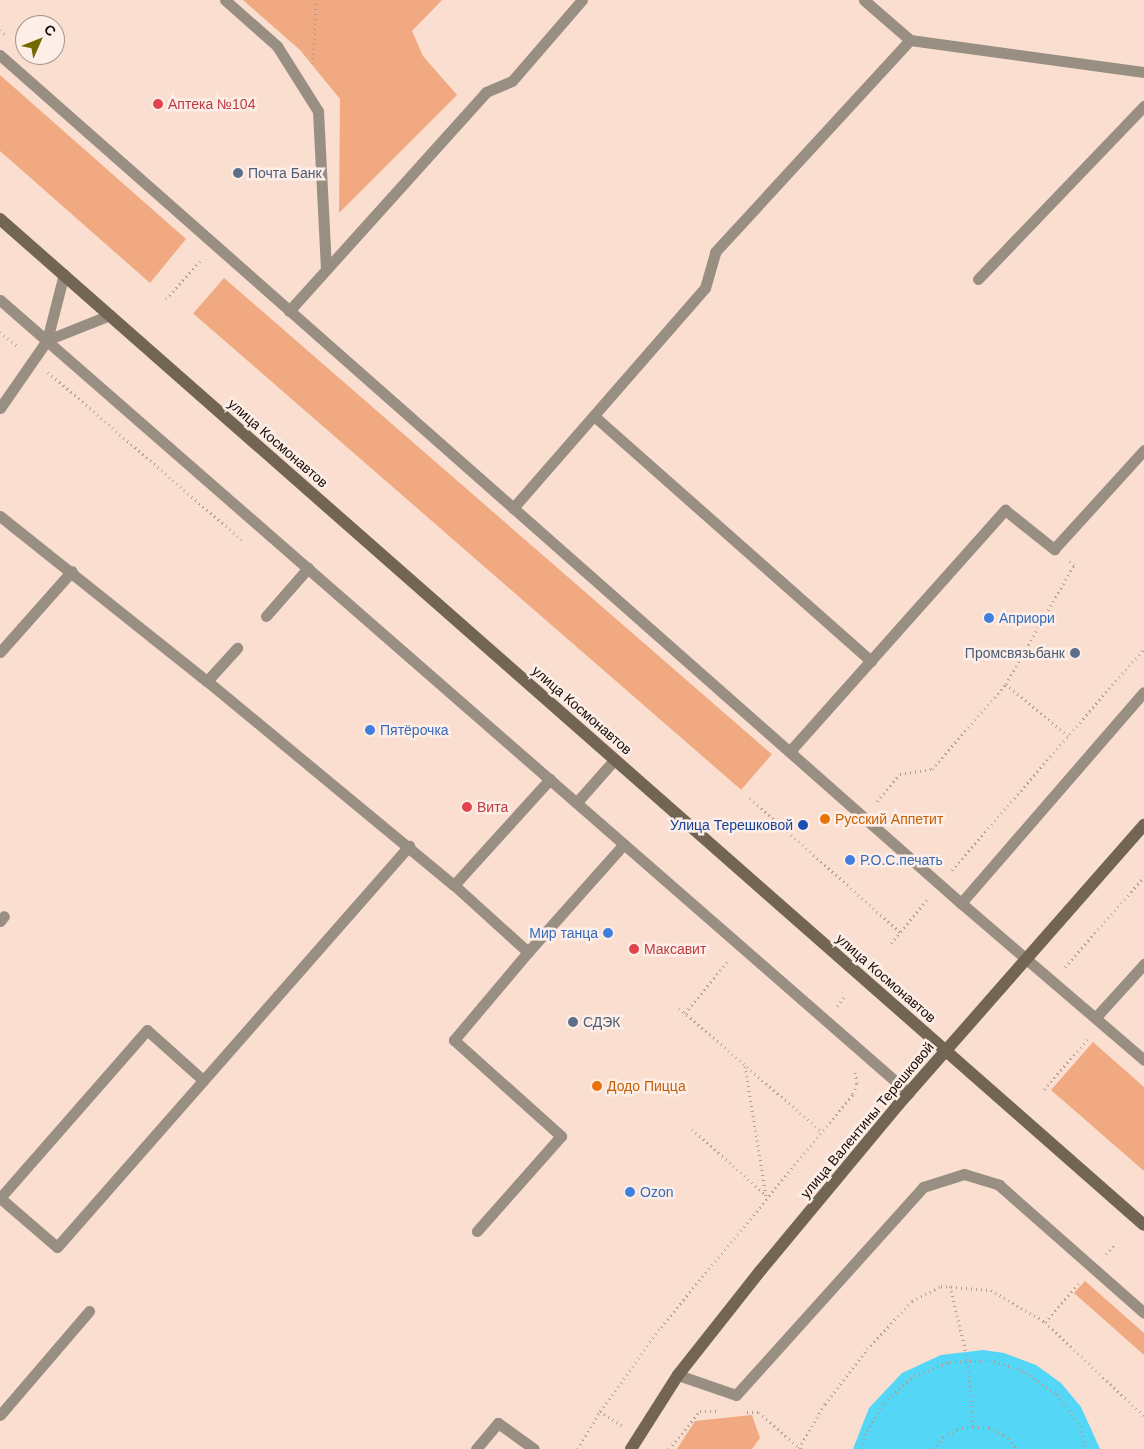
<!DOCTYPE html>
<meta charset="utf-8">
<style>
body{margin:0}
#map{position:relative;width:1144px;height:1449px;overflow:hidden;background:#fadecf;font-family:Arial,sans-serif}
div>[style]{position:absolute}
.green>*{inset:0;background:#f0a981;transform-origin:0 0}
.water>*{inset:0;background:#54d6f7}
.path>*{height:3px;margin-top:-1.5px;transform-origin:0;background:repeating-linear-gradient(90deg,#b39d91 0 1px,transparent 0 5px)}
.lane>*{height:11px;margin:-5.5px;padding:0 5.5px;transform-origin:5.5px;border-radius:5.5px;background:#988e82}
.secondary>*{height:12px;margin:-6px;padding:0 6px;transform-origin:6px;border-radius:6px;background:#736554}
.dots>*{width:14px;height:14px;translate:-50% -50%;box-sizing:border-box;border:2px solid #fdeee7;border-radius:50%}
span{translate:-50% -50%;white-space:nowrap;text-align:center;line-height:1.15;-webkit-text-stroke:5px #fdeee7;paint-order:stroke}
.health-label{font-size:14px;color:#be3a42}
.left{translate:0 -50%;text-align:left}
.service-label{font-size:14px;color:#4e5e75}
.right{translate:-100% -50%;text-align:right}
.street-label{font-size:14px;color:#160b06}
.shop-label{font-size:14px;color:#366cbe}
.food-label{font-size:14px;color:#c56008}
.transit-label{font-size:14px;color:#164399}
.north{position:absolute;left:15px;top:15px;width:50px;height:50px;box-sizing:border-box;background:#fdeee7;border:1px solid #a1938d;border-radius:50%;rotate:46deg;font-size:14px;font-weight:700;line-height:20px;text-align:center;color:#160b06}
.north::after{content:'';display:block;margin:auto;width:18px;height:22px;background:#726901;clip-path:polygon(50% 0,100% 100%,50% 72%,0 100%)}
</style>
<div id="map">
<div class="green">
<div style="clip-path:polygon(243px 0,442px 0,412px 31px,423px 56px,457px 95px,339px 213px,340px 99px,300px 50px)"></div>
<div style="clip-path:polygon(0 75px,186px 239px,150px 283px,0 151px)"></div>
<div style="left:224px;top:278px;width:726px;height:47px;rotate:41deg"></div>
<div style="clip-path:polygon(1093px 1042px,1144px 1087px,1144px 1171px,1051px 1090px)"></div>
<div style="clip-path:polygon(1085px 1281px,1144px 1333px,1144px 1355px,1074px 1293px)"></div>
<div style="clip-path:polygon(752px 1415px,760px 1438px,752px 1449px,677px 1449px,695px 1421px)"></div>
</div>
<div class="water">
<div style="clip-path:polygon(983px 1350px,1004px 1353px,1036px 1365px,1061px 1383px,1081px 1407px,1100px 1449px,853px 1449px,869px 1408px,902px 1373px,941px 1355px)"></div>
</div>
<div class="path">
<div style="left:0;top:30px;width:9px;rotate:41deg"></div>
<div style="left:313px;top:64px;width:64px;rotate:-87.3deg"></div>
<div style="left:166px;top:299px;width:52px;rotate:-48.1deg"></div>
<div style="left:0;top:332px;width:24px;rotate:38deg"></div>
<div style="left:48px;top:372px;width:259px;rotate:40.9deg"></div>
<div style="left:1006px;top:684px;width:81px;rotate:40deg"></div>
<div style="left:750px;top:798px;width:201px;rotate:41.8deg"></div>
<div style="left:877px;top:801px;width:35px;rotate:-50deg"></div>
<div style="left:900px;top:774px;width:32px;rotate:-9deg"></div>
<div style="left:932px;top:769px;width:113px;rotate:-49deg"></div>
<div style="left:1006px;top:684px;width:137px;rotate:-60.3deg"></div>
<div style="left:1074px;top:565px;width:6px;rotate:-141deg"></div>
<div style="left:952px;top:870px;width:294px;rotate:-49.1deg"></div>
<div style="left:891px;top:943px;width:56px;rotate:-50.1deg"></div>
<div style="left:1065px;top:967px;width:120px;rotate:-48.7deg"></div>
<div style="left:837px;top:1006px;width:11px;rotate:-52deg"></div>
<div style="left:679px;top:1008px;width:188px;rotate:40.9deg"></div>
<div style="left:685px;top:1013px;width:67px;rotate:-50.4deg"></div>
<div style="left:745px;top:1066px;width:132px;rotate:80.8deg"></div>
<div style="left:1044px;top:1089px;width:69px;rotate:-48.5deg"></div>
<div style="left:692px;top:1129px;width:99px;rotate:41.7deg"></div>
<div style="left:1106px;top:1254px;width:13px;rotate:-48deg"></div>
<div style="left:950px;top:1286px;width:77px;rotate:76.5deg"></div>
<div style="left:968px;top:1361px;width:65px;rotate:85.6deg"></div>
<div style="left:1045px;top:1322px;width:53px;rotate:-48.8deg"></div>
<div style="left:600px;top:1411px;width:27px;rotate:34deg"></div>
<div style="left:747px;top:1412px;width:12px"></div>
<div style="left:759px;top:1412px;width:54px;rotate:42deg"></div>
<div style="left:578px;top:1449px;width:44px;rotate:-59.9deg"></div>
<div style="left:600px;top:1411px;width:104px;rotate:-54deg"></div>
<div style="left:661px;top:1327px;width:302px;rotate:-50.5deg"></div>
<div style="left:853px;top:1094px;width:12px;rotate:-70deg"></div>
<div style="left:857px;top:1083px;width:11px;rotate:-100deg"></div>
<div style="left:669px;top:1449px;width:49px;rotate:-50.8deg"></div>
<div style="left:700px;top:1411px;width:20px"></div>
<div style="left:802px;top:1449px;width:3px;rotate:-162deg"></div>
<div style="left:799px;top:1448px;width:51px;rotate:-59.4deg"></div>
<div style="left:825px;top:1404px;width:69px;rotate:-52.6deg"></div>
<div style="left:867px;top:1349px;width:66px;rotate:-46.8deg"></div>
<div style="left:912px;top:1301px;width:33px;rotate:-27deg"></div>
<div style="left:941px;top:1286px;width:50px;rotate:4.6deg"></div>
<div style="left:991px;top:1290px;width:63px;rotate:30.7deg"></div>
<div style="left:1045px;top:1322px;width:137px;rotate:43.5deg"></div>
<div style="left:862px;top:1449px;width:14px;rotate:-78deg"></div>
<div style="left:865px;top:1435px;width:38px;rotate:-60deg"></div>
<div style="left:884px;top:1402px;width:40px;rotate:-41deg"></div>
<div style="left:914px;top:1376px;width:39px;rotate:-21deg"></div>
<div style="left:950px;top:1362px;width:39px;rotate:-3deg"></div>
<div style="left:989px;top:1360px;width:39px;rotate:18deg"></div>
<div style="left:1026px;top:1372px;width:38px;rotate:35deg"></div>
<div style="left:1057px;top:1394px;width:39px;rotate:54deg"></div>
<div style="left:1080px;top:1426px;width:24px;rotate:75deg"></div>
<div style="left:933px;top:1449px;width:16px;rotate:-50deg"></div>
<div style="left:943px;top:1437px;width:16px;rotate:-30deg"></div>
<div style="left:957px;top:1429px;width:16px;rotate:-11deg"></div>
<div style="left:973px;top:1426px;width:16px;rotate:7deg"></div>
<div style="left:989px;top:1428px;width:17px;rotate:25deg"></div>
<div style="left:1004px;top:1435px;width:19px;rotate:47deg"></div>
</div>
<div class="lane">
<div style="left:225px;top:0;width:69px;rotate:41.5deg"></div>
<div style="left:277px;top:46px;width:77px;rotate:57.8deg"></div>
<div style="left:318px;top:111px;width:156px;rotate:87.1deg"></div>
<div style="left:864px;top:0;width:61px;rotate:41deg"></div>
<div style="left:910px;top:40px;width:236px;rotate:7.8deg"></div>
<div style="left:0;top:55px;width:1282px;rotate:41.43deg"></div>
<div style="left:961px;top:903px;width:241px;rotate:40.6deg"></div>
<div style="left:978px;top:279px;width:240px;rotate:-46.2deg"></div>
<div style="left:0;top:300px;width:1206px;rotate:41.1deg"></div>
<div style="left:289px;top:311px;width:295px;rotate:-48deg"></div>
<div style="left:486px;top:92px;width:28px;rotate:-23deg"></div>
<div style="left:512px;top:81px;width:107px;rotate:-49.2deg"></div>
<div style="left:47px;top:340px;width:68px;rotate:-21.6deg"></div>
<div style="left:0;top:408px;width:83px;rotate:-55.3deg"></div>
<div style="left:47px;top:340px;width:68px;rotate:-75.6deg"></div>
<div style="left:594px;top:416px;width:370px;rotate:41.5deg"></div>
<div style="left:513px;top:508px;width:292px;rotate:-48.9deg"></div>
<div style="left:705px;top:288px;width:37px;rotate:-74deg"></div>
<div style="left:715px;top:252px;width:288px;rotate:-47.4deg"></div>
<div style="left:0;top:516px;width:265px;rotate:38.6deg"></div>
<div style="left:207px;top:681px;width:320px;rotate:39.6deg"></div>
<div style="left:454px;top:885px;width:143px;rotate:-47.8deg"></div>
<div style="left:266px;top:616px;width:64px;rotate:-48.8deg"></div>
<div style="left:0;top:652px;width:108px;rotate:-48.4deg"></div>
<div style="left:207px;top:681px;width:45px;rotate:-47.7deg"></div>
<div style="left:791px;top:750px;width:322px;rotate:-48.3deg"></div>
<div style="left:1005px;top:510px;width:63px;rotate:38.5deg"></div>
<div style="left:1054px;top:549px;width:134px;rotate:-47.7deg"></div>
<div style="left:577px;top:802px;width:57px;rotate:-48.5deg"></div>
<div style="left:454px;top:885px;width:100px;rotate:42.2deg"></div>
<div style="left:528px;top:952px;width:115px;rotate:130.1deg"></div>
<div style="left:454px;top:1040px;width:144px;rotate:41.9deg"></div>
<div style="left:561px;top:1136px;width:127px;rotate:131.5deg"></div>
<div style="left:961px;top:903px;width:279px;rotate:-49.1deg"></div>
<div style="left:0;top:921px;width:6px;rotate:-51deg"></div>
<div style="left:528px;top:952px;width:144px;rotate:-48.4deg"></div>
<div style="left:1096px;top:1017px;width:72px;rotate:-47.8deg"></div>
<div style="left:0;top:1198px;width:75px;rotate:40.7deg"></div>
<div style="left:57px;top:1247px;width:534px;rotate:-48.72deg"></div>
<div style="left:0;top:1198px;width:223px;rotate:-48.8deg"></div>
<div style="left:147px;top:1030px;width:75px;rotate:41.8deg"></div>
<div style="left:678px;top:1375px;width:61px;rotate:19deg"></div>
<div style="left:736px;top:1395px;width:280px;rotate:-48deg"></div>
<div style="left:923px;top:1187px;width:43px;rotate:-17.6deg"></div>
<div style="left:964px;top:1174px;width:37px;rotate:17deg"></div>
<div style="left:999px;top:1185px;width:193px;rotate:41.4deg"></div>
<div style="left:0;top:1415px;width:137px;rotate:-49.4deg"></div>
<div style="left:476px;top:1449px;width:34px;rotate:-50deg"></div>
<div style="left:498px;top:1423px;width:44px;rotate:35.8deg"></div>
</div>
<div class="secondary">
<div style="left:0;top:219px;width:1523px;rotate:41.33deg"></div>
<div style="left:631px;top:1449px;width:88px;rotate:-57.6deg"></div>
<div style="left:678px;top:1375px;width:134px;rotate:-51.7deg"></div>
<div style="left:761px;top:1270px;width:214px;rotate:-50.3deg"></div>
<div style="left:898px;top:1105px;width:373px;rotate:-48.7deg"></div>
</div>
<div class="dots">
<div style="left:158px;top:104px;background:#e0444e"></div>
<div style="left:238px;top:173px;background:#5c6f8a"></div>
<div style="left:989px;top:618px;background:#3f7fe0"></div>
<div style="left:1075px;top:653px;background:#5c6f8a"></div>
<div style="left:370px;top:730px;background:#3f7fe0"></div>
<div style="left:467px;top:807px;background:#e0444e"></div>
<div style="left:825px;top:819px;background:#e8710a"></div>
<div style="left:803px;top:825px;background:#1a4fb4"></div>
<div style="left:850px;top:860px;background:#3f7fe0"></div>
<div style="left:608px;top:933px;background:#3f7fe0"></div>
<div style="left:634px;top:949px;background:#e0444e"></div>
<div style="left:573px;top:1022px;background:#5c6f8a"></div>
<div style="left:597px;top:1086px;background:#e8710a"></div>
<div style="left:630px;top:1192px;background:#3f7fe0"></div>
</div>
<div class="health-label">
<span class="left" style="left:168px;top:104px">Аптека №104</span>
<span class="left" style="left:477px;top:807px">Вита</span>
<span class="left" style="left:644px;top:949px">Максавит</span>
</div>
<div class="service-label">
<span class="left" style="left:248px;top:173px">Почта Банк</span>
<span class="right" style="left:1065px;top:653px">Промсвязьбанк</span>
<span class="left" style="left:583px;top:1022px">СДЭК</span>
</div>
<div class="street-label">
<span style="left:278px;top:443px;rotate:41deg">улица Космонавтов</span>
<span style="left:582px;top:710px;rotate:41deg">улица Космонавтов</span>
<span style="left:886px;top:978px;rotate:41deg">улица Космонавтов</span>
<span style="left:867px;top:1120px;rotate:-50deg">улица Валентины Терешковой</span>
</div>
<div class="shop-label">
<span class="left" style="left:999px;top:618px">Априори</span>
<span class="left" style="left:380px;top:730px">Пятёрочка</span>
<span class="left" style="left:860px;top:860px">Р.О.С.печать</span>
<span class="right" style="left:598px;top:933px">Мир танца</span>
<span class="left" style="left:640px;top:1192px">Ozon</span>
</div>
<div class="food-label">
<span class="left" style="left:835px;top:819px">Русский Аппетит</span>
<span class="left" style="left:607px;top:1086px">Додо Пицца</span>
</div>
<div class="transit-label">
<span class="right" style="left:793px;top:825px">Улица Терешковой</span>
</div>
<div class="north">С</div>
</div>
